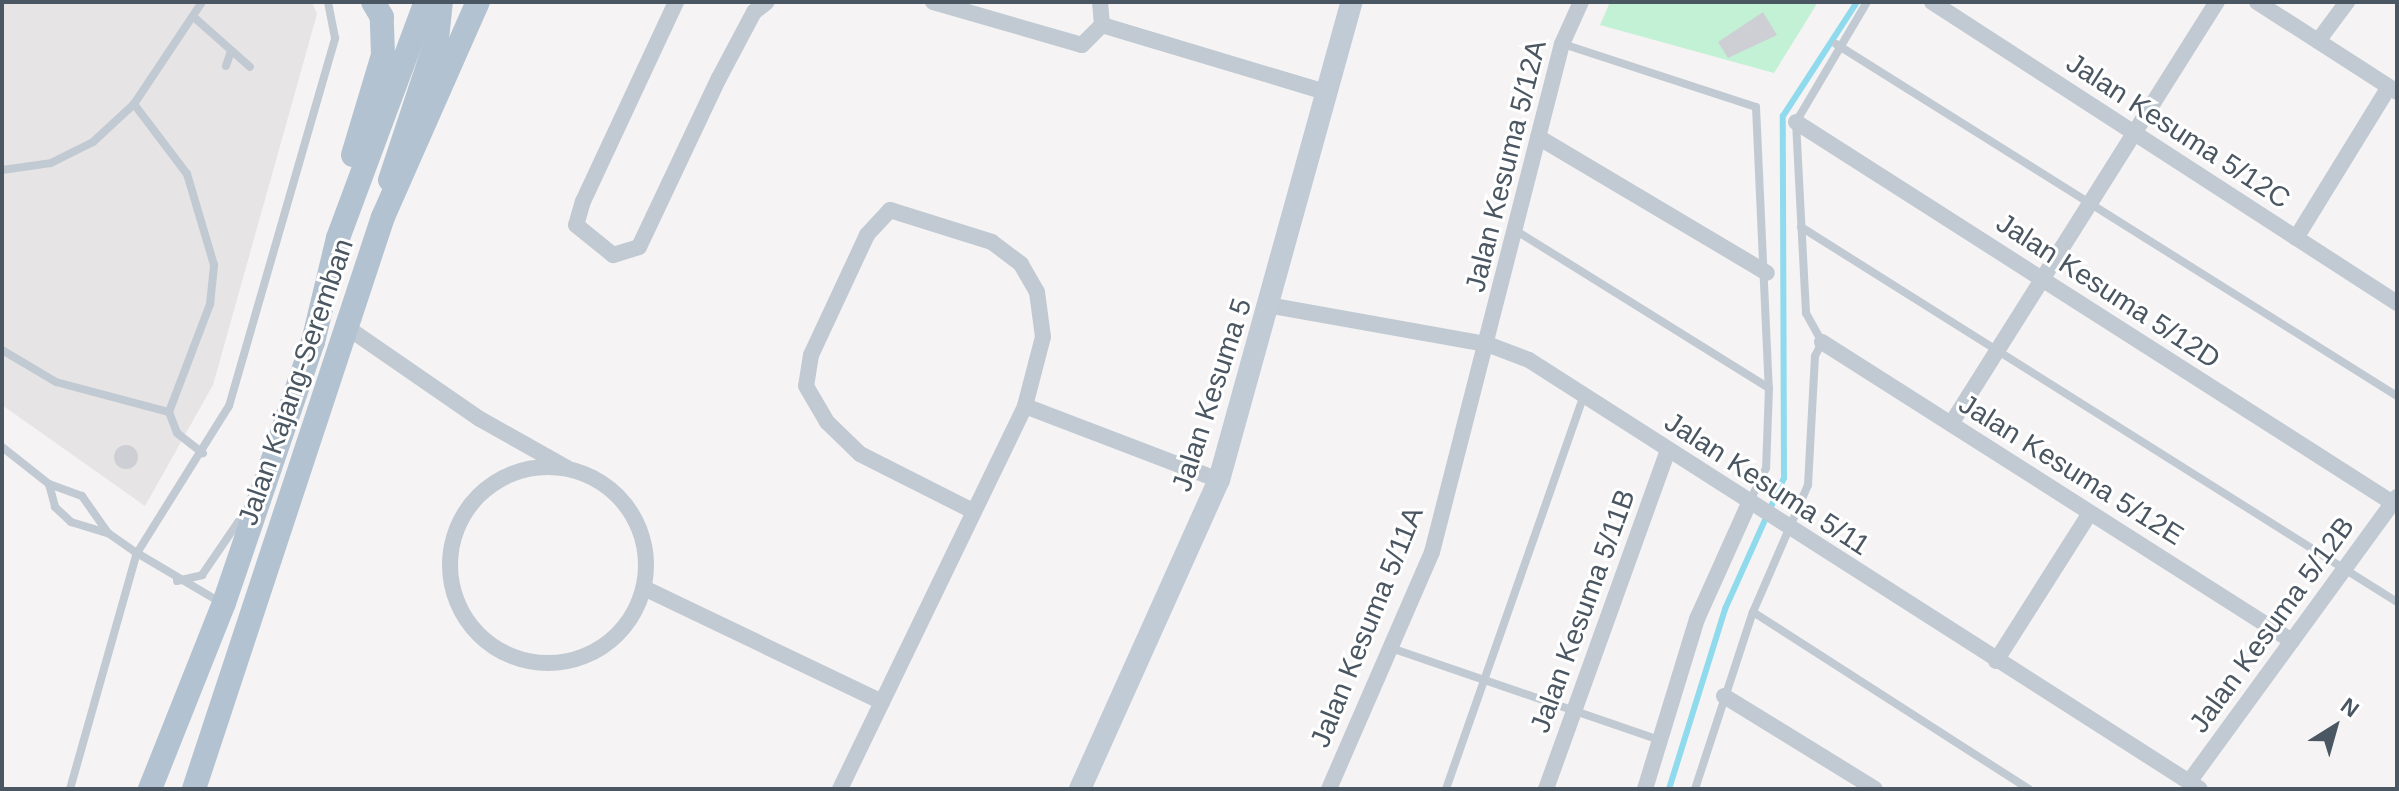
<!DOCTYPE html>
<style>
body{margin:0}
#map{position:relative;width:2399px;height:791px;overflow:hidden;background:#f5f3f3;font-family:Helvetica,sans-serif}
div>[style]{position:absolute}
.education>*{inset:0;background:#e6e4e5}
.green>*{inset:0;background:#c3f1d5}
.stream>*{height:6px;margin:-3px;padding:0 3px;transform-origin:3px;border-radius:3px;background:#90daee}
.building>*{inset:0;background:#cdcfd5}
.round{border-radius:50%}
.lane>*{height:8px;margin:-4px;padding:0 4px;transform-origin:4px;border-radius:4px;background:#c1cad2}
.street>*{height:16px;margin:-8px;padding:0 8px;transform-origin:8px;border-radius:8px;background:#c1cad2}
.street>.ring{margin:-8px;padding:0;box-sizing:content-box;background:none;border:16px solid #c1cad2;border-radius:50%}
.secondary>*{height:22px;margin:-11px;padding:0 11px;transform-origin:11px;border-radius:11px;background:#c1cbd6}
.primary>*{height:24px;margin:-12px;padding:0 12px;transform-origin:12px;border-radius:12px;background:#b3c2d1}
span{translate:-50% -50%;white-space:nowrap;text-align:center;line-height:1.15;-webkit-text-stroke:6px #fff;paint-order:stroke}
.street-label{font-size:28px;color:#4a5661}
.frame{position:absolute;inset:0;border:4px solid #4a5661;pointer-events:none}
.north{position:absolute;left:2295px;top:687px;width:80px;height:80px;-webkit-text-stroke:6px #fff;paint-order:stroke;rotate:37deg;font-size:22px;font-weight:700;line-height:32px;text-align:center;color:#4a5661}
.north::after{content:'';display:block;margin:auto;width:28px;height:36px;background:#4a5661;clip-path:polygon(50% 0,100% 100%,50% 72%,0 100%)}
</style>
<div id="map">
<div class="education">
<div style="clip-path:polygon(2px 2px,312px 2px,317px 14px,213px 385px,145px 506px,2px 405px)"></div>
</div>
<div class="green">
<div style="clip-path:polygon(1610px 2px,1818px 2px,1774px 73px,1600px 25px)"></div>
</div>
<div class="stream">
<div style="left:1669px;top:789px;width:189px;rotate:-72.7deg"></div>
<div style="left:1725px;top:609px;width:144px;rotate:-65.8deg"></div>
<div style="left:1784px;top:478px;width:362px;rotate:-90.2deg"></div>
<div style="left:1783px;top:116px;width:136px;rotate:-57deg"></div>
</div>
<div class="building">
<div style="clip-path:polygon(1763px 12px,1777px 35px,1728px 58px,1718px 42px)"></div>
<div class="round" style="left:114px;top:445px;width:24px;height:24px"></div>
</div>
<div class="lane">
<div style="left:196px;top:19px;width:72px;rotate:41.6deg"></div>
<div style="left:1563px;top:44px;width:203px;rotate:18.1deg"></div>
<div style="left:1756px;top:107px;width:281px;rotate:87.4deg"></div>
<div style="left:1769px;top:388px;width:80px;rotate:92.1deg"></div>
<div style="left:1766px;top:468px;width:37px;rotate:116deg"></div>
<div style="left:1836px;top:44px;width:662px;rotate:32.11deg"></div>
<div style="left:226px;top:66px;width:16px;rotate:-72deg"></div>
<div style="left:2px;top:170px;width:49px;rotate:-8.1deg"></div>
<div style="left:51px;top:163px;width:47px;rotate:-26.6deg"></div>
<div style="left:93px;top:142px;width:56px;rotate:-42.8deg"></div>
<div style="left:134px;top:104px;width:123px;rotate:-56.3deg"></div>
<div style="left:1801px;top:227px;width:704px;rotate:32.18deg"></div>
<div style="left:1515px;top:230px;width:299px;rotate:31.9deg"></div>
<div style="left:2px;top:350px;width:63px;rotate:30.7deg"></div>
<div style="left:56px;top:382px;width:117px;rotate:14.9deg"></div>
<div style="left:169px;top:412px;width:116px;rotate:-69.2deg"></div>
<div style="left:210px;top:304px;width:39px;rotate:-84deg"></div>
<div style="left:214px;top:265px;width:95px;rotate:-106.5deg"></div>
<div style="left:187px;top:174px;width:88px;rotate:-127.1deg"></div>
<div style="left:169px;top:412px;width:22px;rotate:69deg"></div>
<div style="left:177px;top:433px;width:33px;rotate:38deg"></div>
<div style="left:2px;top:447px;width:60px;rotate:38.2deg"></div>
<div style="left:49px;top:484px;width:35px;rotate:20deg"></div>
<div style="left:82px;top:496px;width:45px;rotate:54.9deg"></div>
<div style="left:108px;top:533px;width:35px;rotate:35deg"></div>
<div style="left:137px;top:553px;width:96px;rotate:30.6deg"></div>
<div style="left:49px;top:484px;width:24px;rotate:75deg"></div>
<div style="left:55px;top:507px;width:22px;rotate:43deg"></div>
<div style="left:71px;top:522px;width:39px;rotate:17deg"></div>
<div style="left:177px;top:581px;width:26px;rotate:-13deg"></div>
<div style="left:202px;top:575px;width:73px;rotate:-55.7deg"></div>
<div style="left:1753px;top:612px;width:328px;rotate:32.7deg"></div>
<div style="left:1391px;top:648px;width:283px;rotate:18.9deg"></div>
<div style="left:70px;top:789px;width:245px;rotate:-74.2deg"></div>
<div style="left:137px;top:553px;width:173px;rotate:-58deg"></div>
<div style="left:229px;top:406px;width:383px;rotate:-73.9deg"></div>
<div style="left:335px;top:38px;width:37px;rotate:-101deg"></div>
<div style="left:1446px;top:789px;width:417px;rotate:-70.7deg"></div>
<div style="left:1695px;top:789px;width:186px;rotate:-71.9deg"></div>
<div style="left:1753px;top:612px;width:138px;rotate:-66.6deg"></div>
<div style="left:1808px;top:485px;width:129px;rotate:-86.9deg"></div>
<div style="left:1815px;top:356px;width:16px;rotate:-63deg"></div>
<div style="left:1822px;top:342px;width:33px;rotate:-119deg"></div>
<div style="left:1806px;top:313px;width:191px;rotate:-93deg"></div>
<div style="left:1796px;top:122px;width:139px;rotate:-59.4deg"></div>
</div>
<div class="street">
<div style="left:676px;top:2px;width:220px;rotate:115deg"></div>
<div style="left:583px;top:201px;width:25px;rotate:106deg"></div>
<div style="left:576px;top:225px;width:48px;rotate:39deg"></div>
<div style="left:613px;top:255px;width:27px;rotate:-17deg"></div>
<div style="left:639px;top:247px;width:187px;rotate:-64.7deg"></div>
<div style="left:719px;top:78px;width:75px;rotate:-62.1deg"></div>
<div style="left:754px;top:12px;width:16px;rotate:-38deg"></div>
<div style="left:933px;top:2px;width:155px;rotate:16.1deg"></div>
<div style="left:1082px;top:45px;width:28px;rotate:-45deg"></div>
<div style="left:1100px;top:2px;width:23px;rotate:85deg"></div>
<div style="left:1932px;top:2px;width:554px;rotate:32.92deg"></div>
<div style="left:2257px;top:2px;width:166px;rotate:32.7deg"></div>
<div style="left:1102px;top:25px;width:234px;rotate:16.7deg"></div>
<div style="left:2318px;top:41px;width:49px;rotate:-53.4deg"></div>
<div style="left:1796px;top:122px;width:708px;rotate:32.55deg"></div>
<div style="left:1538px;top:137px;width:266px;rotate:30.7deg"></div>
<div style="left:2296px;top:238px;width:177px;rotate:-58.4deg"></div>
<div style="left:1273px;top:306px;width:217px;rotate:10.1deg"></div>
<div style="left:1487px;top:344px;width:45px;rotate:20.9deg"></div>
<div style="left:1529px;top:360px;width:796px;rotate:32.59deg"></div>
<div style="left:345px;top:326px;width:164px;rotate:34.6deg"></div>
<div style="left:480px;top:419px;width:100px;rotate:29.4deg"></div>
<div style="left:1822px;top:342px;width:557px;rotate:32.46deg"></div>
<div style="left:1025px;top:406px;width:208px;rotate:20.9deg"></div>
<div style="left:1951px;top:424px;width:499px;rotate:-57.8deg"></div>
<div class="ring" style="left:450px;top:467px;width:180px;height:180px"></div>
<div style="left:644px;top:588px;width:264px;rotate:25.6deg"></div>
<div style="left:1996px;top:661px;width:175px;rotate:-57.6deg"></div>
<div style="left:1724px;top:696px;width:177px;rotate:31.6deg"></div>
<div style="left:2189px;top:782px;width:353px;rotate:-53.9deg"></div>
<div style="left:840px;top:789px;width:425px;rotate:-64.2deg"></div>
<div style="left:1025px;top:406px;width:71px;rotate:-75.4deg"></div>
<div style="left:1043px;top:337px;width:45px;rotate:-97.6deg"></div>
<div style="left:1037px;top:292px;width:32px;rotate:-120deg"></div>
<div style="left:1021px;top:264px;width:36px;rotate:-143deg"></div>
<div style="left:992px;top:242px;width:107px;rotate:-162.6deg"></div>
<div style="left:890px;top:210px;width:34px;rotate:133deg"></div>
<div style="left:867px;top:235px;width:132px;rotate:115deg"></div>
<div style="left:811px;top:355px;width:31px;rotate:99deg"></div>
<div style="left:806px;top:386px;width:42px;rotate:59.7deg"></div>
<div style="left:827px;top:422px;width:46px;rotate:44.1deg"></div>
<div style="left:860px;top:454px;width:124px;rotate:26.8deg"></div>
<div style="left:1329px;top:789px;width:258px;rotate:-66.5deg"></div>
<div style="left:1432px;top:552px;width:524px;rotate:-75.65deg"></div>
<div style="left:1562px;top:44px;width:46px;rotate:-65.7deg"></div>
<div style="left:1546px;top:789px;width:360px;rotate:-70.2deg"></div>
<div style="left:1645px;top:789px;width:178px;rotate:-73deg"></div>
<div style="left:1697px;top:619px;width:129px;rotate:-65.8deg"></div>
</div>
<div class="secondary">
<div style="left:1080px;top:789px;width:339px;rotate:-65.8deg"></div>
<div style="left:1219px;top:480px;width:496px;rotate:-74.5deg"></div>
</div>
<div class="primary">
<div style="left:353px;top:155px;width:104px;rotate:-73.3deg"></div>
<div style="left:383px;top:55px;width:38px;rotate:-92deg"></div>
<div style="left:382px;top:17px;width:17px;rotate:-121deg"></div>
<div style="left:390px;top:180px;width:149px;rotate:-71.6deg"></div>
<div style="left:437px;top:39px;width:37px;rotate:-84deg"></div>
<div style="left:150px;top:789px;width:200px;rotate:-68.3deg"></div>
<div style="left:224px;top:603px;width:276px;rotate:-71.2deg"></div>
<div style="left:313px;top:342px;width:107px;rotate:-76.5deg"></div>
<div style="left:338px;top:238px;width:252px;rotate:-69.6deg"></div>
<div style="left:194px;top:789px;width:602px;rotate:-71.72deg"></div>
<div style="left:383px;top:217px;width:235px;rotate:-66.2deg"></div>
</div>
<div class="street-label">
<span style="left:2178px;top:131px;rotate:33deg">Jalan Kesuma 5/12C</span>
<span style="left:1506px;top:166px;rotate:-76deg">Jalan Kesuma 5/12A</span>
<span style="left:2108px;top:291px;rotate:33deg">Jalan Kesuma 5/12D</span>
<span style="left:296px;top:382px;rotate:-71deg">Jalan Kajang-Seremban</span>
<span style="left:1212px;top:395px;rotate:-72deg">Jalan Kesuma 5</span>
<span style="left:2071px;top:470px;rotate:32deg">Jalan Kesuma 5/12E</span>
<span style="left:1767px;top:484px;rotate:33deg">Jalan Kesuma 5/11</span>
<span style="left:1583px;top:611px;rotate:-70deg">Jalan Kesuma 5/11B</span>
<span style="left:2272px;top:625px;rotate:-54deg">Jalan Kesuma 5/12B</span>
<span style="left:1367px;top:627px;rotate:-68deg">Jalan Kesuma 5/11A</span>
</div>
<div class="frame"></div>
<div class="north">N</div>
</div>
